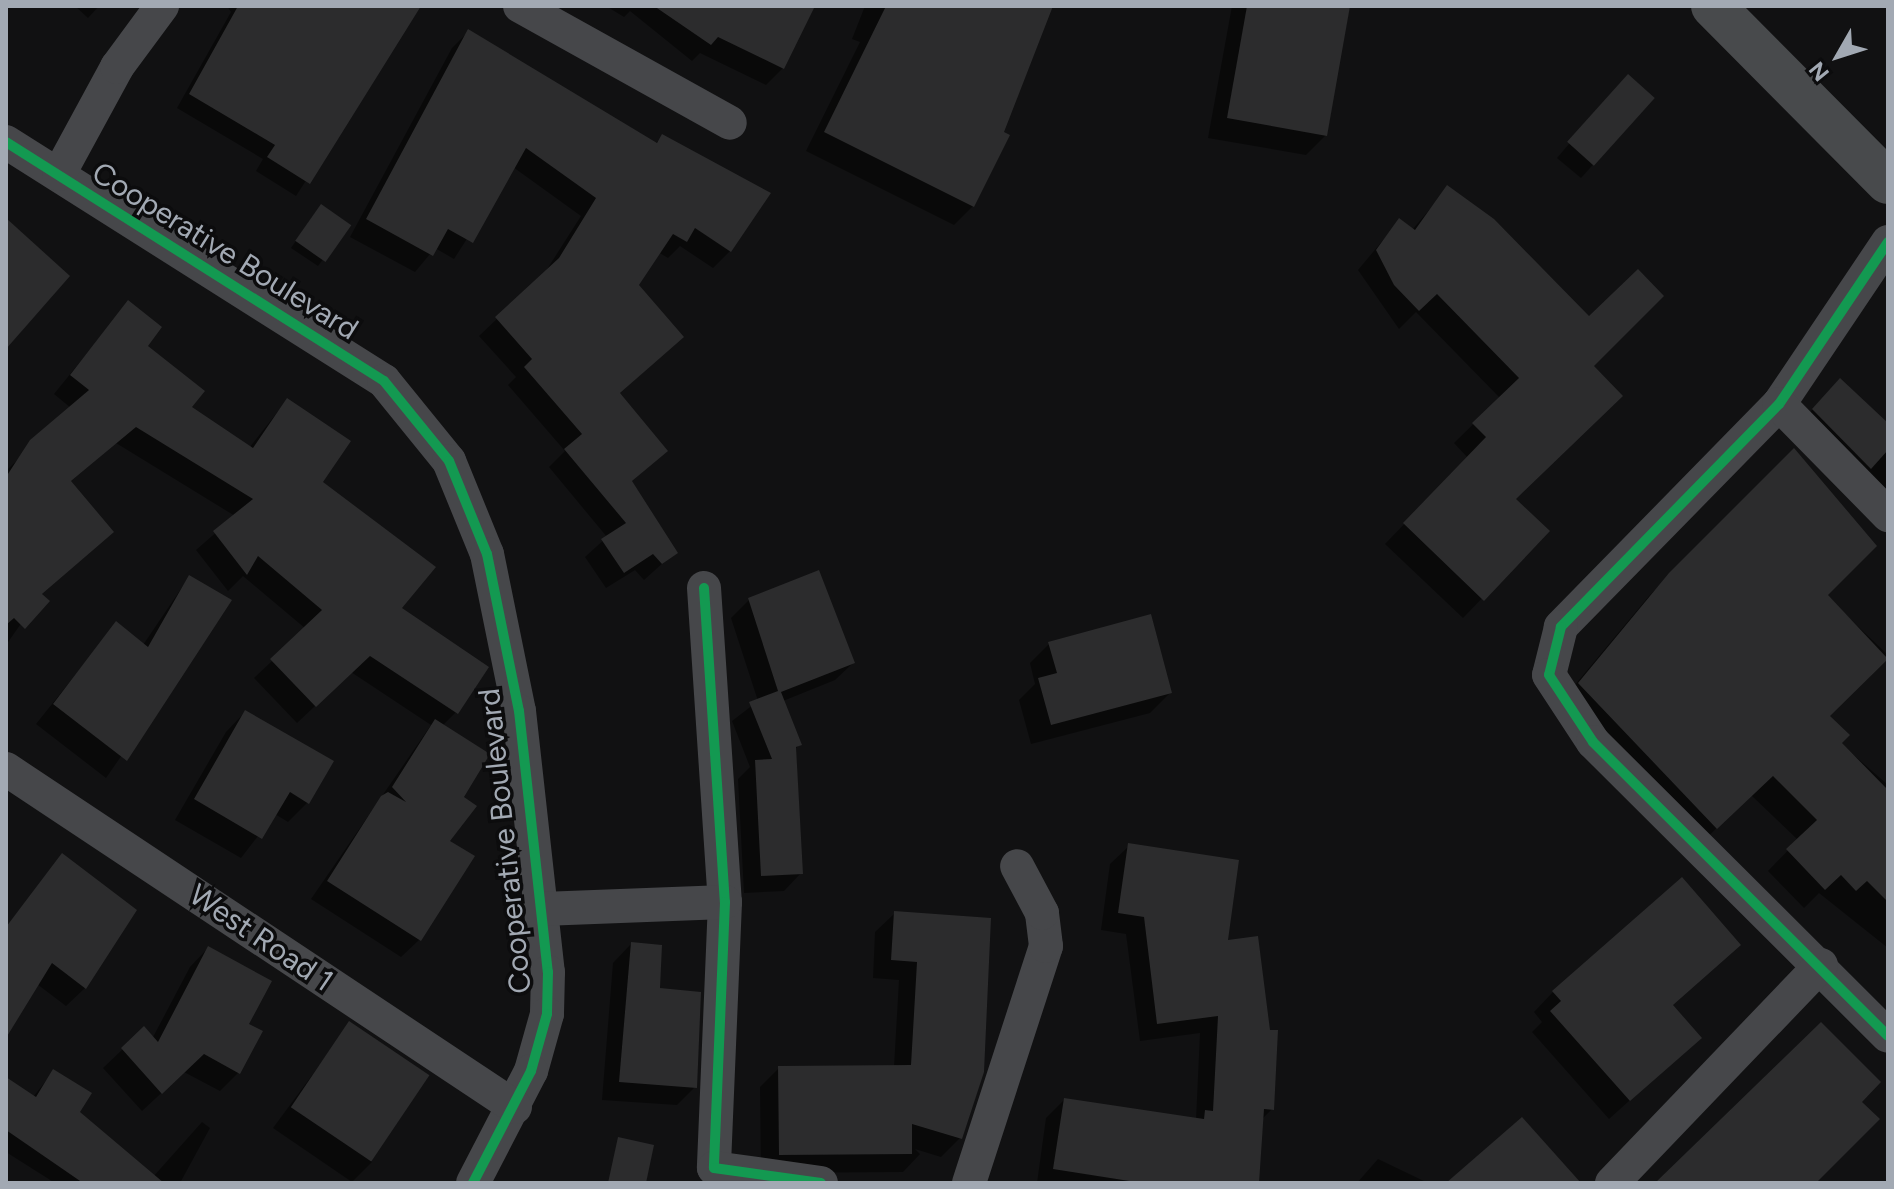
<!DOCTYPE html>
<style>
body{margin:0}
#map{position:relative;width:1894px;height:1189px;overflow:hidden;background:#111112;font-family:Figtree,sans-serif}
div>[style]{position:absolute}
.shadow>*{inset:0;background:#0007}
.building>*{inset:0;background:#2c2c2d;transform-origin:0 0}
.minor>*{height:34px;margin:-17px;padding:0 17px;transform-origin:17px;border-radius:17px;background:#46474a}
.trunk>*{height:44px;margin:-22px;padding:0 22px;transform-origin:22px;border-radius:22px;background:#484a4c}
.cycleway>*{height:10px;margin:-5px;padding:0 5px;transform-origin:5px;border-radius:5px;background:#139951}
span{translate:-50% -50%;white-space:nowrap;text-align:center;line-height:1.15;-webkit-text-stroke:7px #0c0c0d;paint-order:stroke}
.street-label{font-size:30px;color:#a2a9b3}
.frame{position:absolute;inset:0;border:8px solid #a2a9b3;pointer-events:none}
.north{position:absolute;left:1798px;top:16px;width:80px;height:80px;-webkit-text-stroke:6px #0c0c0d;paint-order:stroke;rotate:231deg;font-size:22px;font-weight:700;line-height:32px;text-align:center;color:#a2a9b3}
.north::after{content:'';display:block;margin:auto;width:28px;height:36px;background:#a2a9b3;clip-path:polygon(50% 0,100% 100%,50% 72%,0 100%)}
</style>
<div id="map">
<div class="shadow">
<div style="clip-path:polygon(75px 6px,99px 6px,88px 18px)"></div>
<div style="clip-path:polygon(227px 6px,419px 6px,296px 196px,256px 171px,263px 159px,177px 108px,231px 12px)"></div>
<div style="clip-path:polygon(606px 6px,790px 6px,783px 68px,766px 85px,700px 53px,692px 61px,630px 11px,624px 17px)"></div>
<div style="clip-path:polygon(865px 6px,1051px 6px,973px 206px,954px 225px,806px 151px,860px 42px,852px 39px)"></div>
<div style="clip-path:polygon(1232px 6px,1348px 6px,1326px 135px,1306px 155px,1208px 138px)"></div>
<div style="clip-path:polygon(468px 32px,655px 144px,663px 136px,730px 251px,713px 268px,680px 246px,668px 258px,658px 252px,637px 285px,682px 337px,618px 395px,665px 451px,630px 483px,675px 552px,644px 580px,635px 570px,606px 588px,585px 557px,607px 537px,549px 467px,565px 451px,508px 385px,516px 377px,479px 336px,544px 274px,581px 216px,513px 167px,454px 259px,435px 248px,415px 272px,350px 237px,452px 48px)"></div>
<div style="clip-path:polygon(1615px 90px,1652px 99px,1581px 178px,1557px 158px)"></div>
<div style="clip-path:polygon(1448px 188px,1591px 366px,1514px 499px,1547px 531px,1463px 618px,1385px 544px,1468px 458px,1454px 443px,1500px 398px,1416px 312px,1399px 329px,1358px 270px,1399px 221px,1412px 230px)"></div>
<div style="clip-path:polygon(315px 213px,348px 226px,318px 266px,291px 248px)"></div>
<div style="clip-path:polygon(128px 303px,145px 346px,189px 407px,249px 448px,287px 400px,320px 483px,456px 712px,442px 726px,462px 797px,419px 940px,401px 957px,311px 899px,431px 725px,351px 672px,297px 723px,254px 678px,306px 629px,243px 576px,228px 591px,196px 550px,235px 516px,116px 443px,70px 482px,112px 532px,41px 595px,6px 645px,6px 471px,71px 408px,54px 394px)"></div>
<div style="clip-path:polygon(1821px 400px,1888px 426px,1888px 507px,1795px 429px)"></div>
<div style="clip-path:polygon(1794px 451px,1825px 595px,1888px 655px,1827px 716px,1840px 743px,1888px 785px,1888px 948px,1819px 893px,1804px 908px,1768px 871px,1798px 840px,1751px 795px,1696px 848px,1559px 704px,1649px 596px)"></div>
<div style="clip-path:polygon(189px 577px,229px 601px,106px 778px,36px 724px,116px 624px,143px 645px)"></div>
<div style="clip-path:polygon(749px 600px,853px 663px,835px 680px,783px 701px,800px 744px,794px 750px,801px 873px,784px 891px,744px 893px,738px 779px,750px 767px,732px 721px,758px 701px,731px 618px)"></div>
<div style="clip-path:polygon(1050px 643px,1170px 693px,1150px 713px,1031px 744px,1019px 700px,1035px 684px,1030px 663px)"></div>
<div style="clip-path:polygon(245px 712px,308px 802px,288px 822px,275px 814px,241px 858px,175px 820px,226px 732px)"></div>
<div style="clip-path:polygon(1129px 846px,1225px 942px,1272px 1109px,1262px 1119px,1257px 1183px,1037px 1183px,1046px 1118px,1064px 1100px,1196px 1120px,1200px 1033px,1140px 1041px,1126px 934px,1101px 930px,1110px 864px)"></div>
<div style="clip-path:polygon(62px 856px,85px 988px,66px 1006px,37px 984px,6px 1024px,6px 927px)"></div>
<div style="clip-path:polygon(894px 914px,989px 919px,960px 1138px,941px 1157px,915px 1149px,920px 1154px,903px 1172px,761px 1173px,760px 1087px,779px 1068px,894px 1067px,899px 980px,873px 978px,875px 932px)"></div>
<div style="clip-path:polygon(631px 944px,695px 1087px,677px 1105px,602px 1100px,613px 963px)"></div>
<div style="clip-path:polygon(208px 948px,247px 1024px,239px 1072px,220px 1091px,184px 1072px,142px 1111px,103px 1068px,144px 1029px,152px 1039px,190px 967px)"></div>
<div style="clip-path:polygon(1553px 992px,1671px 1006px,1699px 1038px,1609px 1119px,1532px 1032px,1542px 1022px,1534px 1012px)"></div>
<div style="clip-path:polygon(350px 1024px,372px 1162px,352px 1182px,273px 1128px)"></div>
<div style="clip-path:polygon(54px 1071px,77px 1112px,153px 1177px,202px 1122px,210px 1128px,180px 1183px,55px 1183px,6px 1152px,6px 1079px,33px 1097px)"></div>
<div style="clip-path:polygon(1378px 1159px,1428px 1183px,1357px 1183px)"></div>
</div>
<div class="building">
<div style="clip-path:polygon(238px 6px,421px 6px,310px 184px,267px 157px,275px 145px,189px 94px)"></div>
<div style="clip-path:polygon(654px 6px,815px 6px,784px 69px,718px 37px,711px 45px)"></div>
<div style="clip-path:polygon(886px 6px,1053px 6px,1004px 132px,1010px 135px,974px 207px,824px 132px)"></div>
<div style="clip-path:polygon(1247px 6px,1350px 6px,1327px 136px,1227px 118px)"></div>
<div style="clip-path:polygon(468px 29px,657px 143px,662px 134px,771px 193px,731px 252px,695px 228px,687px 242px,673px 234px,639px 285px,684px 337px,620px 393px,668px 451px,632px 481px,678px 553px,662px 564px,653px 554px,624px 573px,601px 539px,626px 523px,564px 449px,582px 434px,524px 367px,532px 359px,495px 317px,559px 258px,596px 198px,526px 148px,473px 243px,448px 229px,433px 256px,366px 219px)"></div>
<div style="left:1628px;top:74px;width:36px;height:91px;rotate:42deg"></div>
<div style="clip-path:polygon(1447px 185px,1494px 219px,1589px 316px,1638px 269px,1664px 296px,1594px 366px,1623px 396px,1516px 499px,1550px 531px,1484px 601px,1403px 523px,1486px 437px,1472px 423px,1519px 378px,1437px 294px,1419px 311px,1394px 285px,1376px 250px,1399px 218px,1415px 230px)"></div>
<div style="left:321px;top:204px;width:37px;height:45px;rotate:35deg"></div>
<div style="clip-path:polygon(6px 218px,70px 276px,6px 349px)"></div>
<div style="clip-path:polygon(128px 300px,162px 327px,148px 346px,205px 391px,192px 407px,253px 448px,287px 398px,351px 441px,323px 482px,436px 567px,402px 608px,489px 667px,458px 714px,370px 656px,316px 707px,270px 659px,322px 610px,258px 556px,247px 575px,213px 531px,253px 499px,136px 427px,71px 481px,114px 532px,42px 594px,50px 601px,25px 629px,14px 618px,6px 625px,6px 477px,30px 440px,89px 390px,70px 375px)"></div>
<div style="clip-path:polygon(1840px 378px,1888px 423px,1888px 450px,1871px 469px,1812px 409px)"></div>
<div style="clip-path:polygon(1794px 448px,1877px 546px,1828px 595px,1888px 659px,1830px 716px,1850px 735px,1842px 743px,1888px 790px,1888px 902px,1867px 881px,1856px 891px,1841px 875px,1825px 890px,1786px 849px,1817px 820px,1773px 776px,1717px 829px,1578px 683px,1669px 573px)"></div>
<div style="clip-path:polygon(819px 570px,855px 663px,781px 692px,802px 745px,796px 747px,803px 874px,761px 876px,755px 760px,772px 759px,749px 702px,778px 691px,748px 598px)"></div>
<div style="clip-path:polygon(189px 575px,232px 600px,127px 761px,53px 704px,116px 621px,148px 647px)"></div>
<div style="clip-path:polygon(1151px 614px,1172px 693px,1051px 725px,1038px 678px,1057px 673px,1048px 642px)"></div>
<div style="clip-path:polygon(245px 710px,334px 761px,309px 804px,290px 792px,262px 839px,194px 799px)"></div>
<div style="clip-path:polygon(435px 719px,490px 754px,464px 797px,477px 806px,450px 841px,475px 856px,421px 941px,327px 881px,381px 796px,388px 792px,406px 802px,392px 787px)"></div>
<div style="clip-path:polygon(1128px 843px,1239px 860px,1228px 940px,1258px 936px,1270px 1030px,1278px 1030px,1274px 1110px,1264px 1109px,1259px 1183px,1142px 1183px,1053px 1169px,1064px 1098px,1204px 1119px,1205px 1110px,1213px 1111px,1218px 1016px,1157px 1024px,1144px 917px,1118px 913px)"></div>
<div style="clip-path:polygon(62px 853px,137px 910px,86px 989px,52px 963px,6px 1038px,6px 927px)"></div>
<div style="clip-path:polygon(1682px 877px,1741px 945px,1673px 1005px,1702px 1038px,1630px 1101px,1550px 1011px,1561px 1001px,1552px 991px)"></div>
<div style="clip-path:polygon(894px 911px,991px 918px,984px 1072px,962px 1139px,912px 1124px,912px 1154px,779px 1155px,778px 1066px,911px 1065px,917px 962px,891px 960px)"></div>
<div style="clip-path:polygon(631px 942px,662px 945px,660px 988px,701px 992px,697px 1088px,619px 1082px)"></div>
<div style="clip-path:polygon(208px 946px,272px 981px,249px 1024px,263px 1031px,240px 1074px,204px 1054px,162px 1094px,121px 1048px,144px 1026px,158px 1042px)"></div>
<div style="left:349px;top:1021px;width:97px;height:104px;rotate:34deg"></div>
<div style="clip-path:polygon(1821px 1022px,1881px 1082px,1862px 1102px,1880px 1119px,1816px 1183px,1655px 1183px)"></div>
<div style="clip-path:polygon(53px 1069px,92px 1093px,80px 1112px,164px 1183px,83px 1183px,6px 1130px,6px 1077px,36px 1097px)"></div>
<div style="clip-path:polygon(1522px 1117px,1581px 1183px,1446px 1183px)"></div>
<div style="clip-path:polygon(618px 1137px,654px 1145px,646px 1183px,608px 1183px)"></div>
</div>
<div class="minor">
<div style="left:520px;top:6px;width:240px;rotate:29.1deg"></div>
<div style="left:6px;top:142px;width:447px;rotate:32.3deg"></div>
<div style="left:384px;top:381px;width:103px;rotate:50.9deg"></div>
<div style="left:449px;top:461px;width:100px;rotate:67.8deg"></div>
<div style="left:487px;top:554px;width:160px;rotate:78.5deg"></div>
<div style="left:519px;top:711px;width:263px;rotate:83.7deg"></div>
<div style="left:548px;top:972px;width:42px;rotate:91.4deg"></div>
<div style="left:547px;top:1014px;width:59px;rotate:105.7deg"></div>
<div style="left:531px;top:1071px;width:126px;rotate:117.4deg"></div>
<div style="left:59px;top:174px;width:122px;rotate:-61.5deg"></div>
<div style="left:117px;top:67px;width:76px;rotate:-53.6deg"></div>
<div style="left:1888px;top:242px;width:195px;rotate:123.9deg"></div>
<div style="left:1779px;top:404px;width:312px;rotate:134.4deg"></div>
<div style="left:1561px;top:627px;width:49px;rotate:104deg"></div>
<div style="left:1549px;top:675px;width:80px;rotate:56.7deg"></div>
<div style="left:1593px;top:742px;width:416px;rotate:44.9deg"></div>
<div style="left:1779px;top:404px;width:156px;rotate:45.5deg"></div>
<div style="left:704px;top:588px;width:315px;rotate:86.2deg"></div>
<div style="left:725px;top:902px;width:266px;rotate:92.4deg"></div>
<div style="left:714px;top:1168px;width:108px;rotate:8deg"></div>
<div style="left:6px;top:769px;width:611px;rotate:33.59deg"></div>
<div style="left:542px;top:909px;width:183px;rotate:-2.2deg"></div>
<div style="left:969px;top:1183px;width:249px;rotate:-72deg"></div>
<div style="left:1046px;top:946px;width:33px;rotate:-97deg"></div>
<div style="left:1042px;top:913px;width:53px;rotate:-118deg"></div>
<div style="left:1612px;top:1183px;width:302px;rotate:-46.2deg"></div>
</div>
<div class="trunk">
<div style="left:1713px;top:6px;width:248px;rotate:45.2deg"></div>
</div>
<div class="cycleway">
<div style="left:6px;top:142px;width:447px;rotate:32.3deg"></div>
<div style="left:384px;top:381px;width:103px;rotate:50.9deg"></div>
<div style="left:449px;top:461px;width:100px;rotate:67.8deg"></div>
<div style="left:487px;top:554px;width:160px;rotate:78.5deg"></div>
<div style="left:519px;top:711px;width:263px;rotate:83.7deg"></div>
<div style="left:548px;top:972px;width:42px;rotate:91.4deg"></div>
<div style="left:547px;top:1014px;width:59px;rotate:105.7deg"></div>
<div style="left:531px;top:1071px;width:126px;rotate:117.4deg"></div>
<div style="left:1888px;top:242px;width:195px;rotate:123.9deg"></div>
<div style="left:1779px;top:404px;width:312px;rotate:134.4deg"></div>
<div style="left:1561px;top:627px;width:49px;rotate:104deg"></div>
<div style="left:1549px;top:675px;width:80px;rotate:56.7deg"></div>
<div style="left:1593px;top:742px;width:416px;rotate:44.9deg"></div>
<div style="left:704px;top:588px;width:315px;rotate:86.2deg"></div>
<div style="left:725px;top:902px;width:266px;rotate:92.4deg"></div>
<div style="left:714px;top:1168px;width:108px;rotate:8deg"></div>
</div>
<div class="street-label">
<span style="left:225px;top:251px;rotate:32deg">Cooperative Boulevard</span>
<span style="left:505px;top:841px;rotate:-96deg">Cooperative Boulevard</span>
<span style="left:261px;top:938px;rotate:34deg">West Road 1</span>
</div>
<div class="frame"></div>
<div class="north">N</div>
</div>
